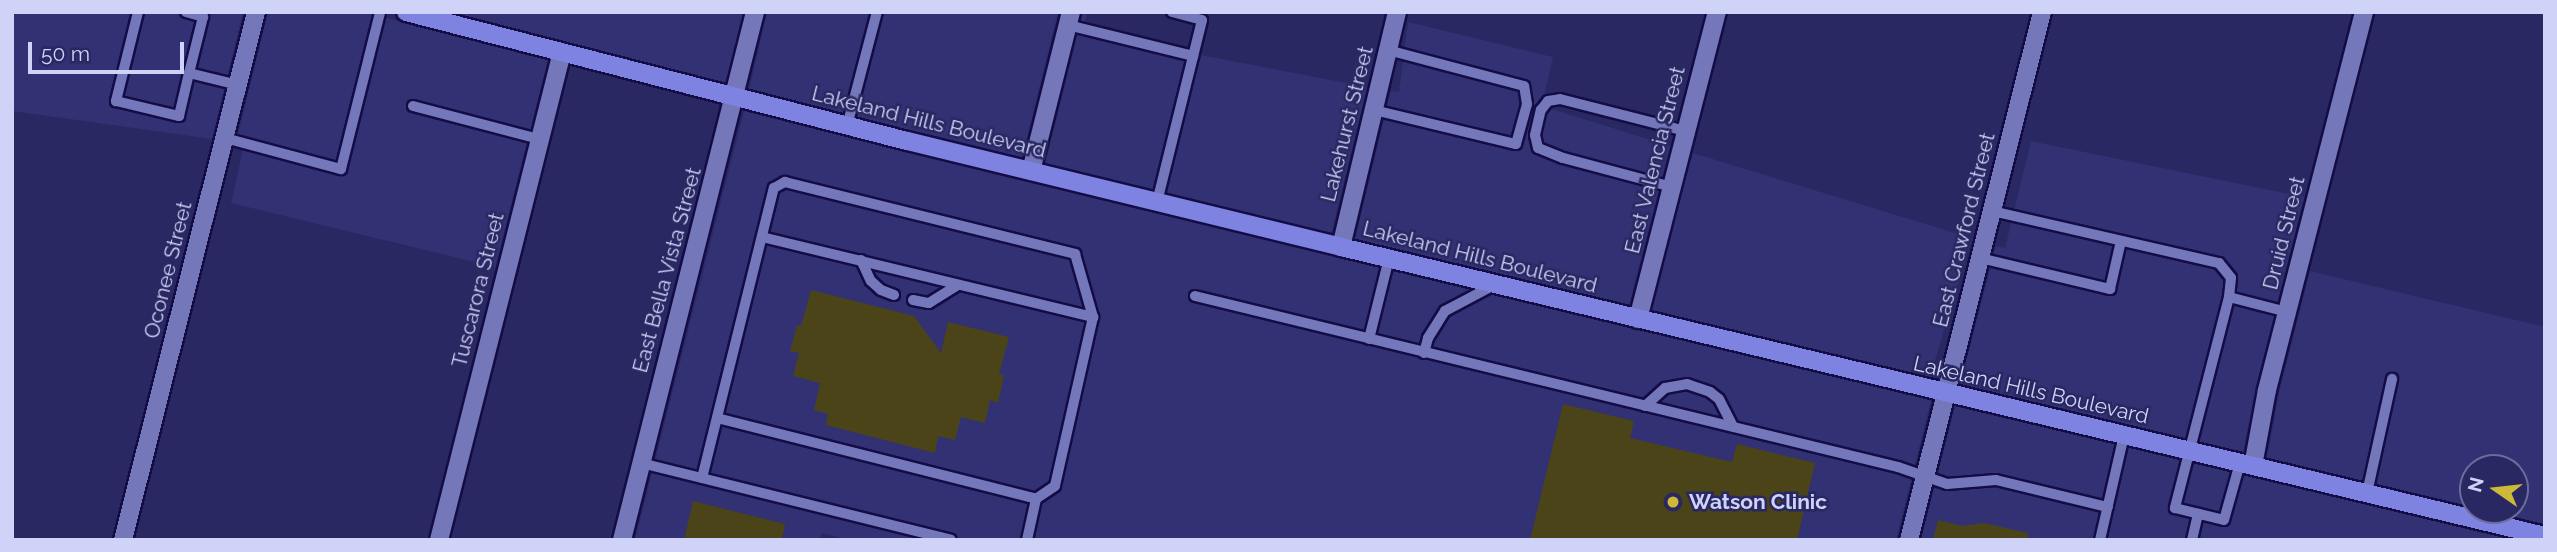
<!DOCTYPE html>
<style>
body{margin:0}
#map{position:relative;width:2557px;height:552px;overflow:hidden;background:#292862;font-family:Raleway,sans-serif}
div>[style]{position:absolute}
.built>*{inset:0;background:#323173;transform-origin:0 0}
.building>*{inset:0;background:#4b4419}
.roads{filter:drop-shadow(2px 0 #140c45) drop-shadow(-2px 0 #140c45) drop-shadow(0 2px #140c45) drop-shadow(0 -2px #140c45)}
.service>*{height:10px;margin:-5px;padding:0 5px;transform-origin:5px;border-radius:5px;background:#7478ba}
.minor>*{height:18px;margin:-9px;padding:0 9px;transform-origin:9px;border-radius:9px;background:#7478ba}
.tertiary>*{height:18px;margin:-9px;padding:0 9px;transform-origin:9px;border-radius:9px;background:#7478ba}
.primary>*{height:18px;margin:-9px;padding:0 9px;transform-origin:9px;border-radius:9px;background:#7e82e0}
.dots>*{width:19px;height:19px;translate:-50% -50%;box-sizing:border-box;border:4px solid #292862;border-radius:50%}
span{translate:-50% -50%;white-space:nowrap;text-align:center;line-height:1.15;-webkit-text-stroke:5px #292862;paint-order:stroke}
.street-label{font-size:21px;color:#cfd3f7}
.poi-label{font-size:21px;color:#cfd3f7;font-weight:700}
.left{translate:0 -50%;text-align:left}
.frame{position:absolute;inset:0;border:14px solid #cfd3f7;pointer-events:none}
.north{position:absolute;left:2459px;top:454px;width:70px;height:70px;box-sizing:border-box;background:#292862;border:2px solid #6b6c9e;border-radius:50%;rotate:284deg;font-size:19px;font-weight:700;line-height:28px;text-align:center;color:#cfd3f7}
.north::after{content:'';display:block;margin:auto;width:24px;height:32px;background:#cdb938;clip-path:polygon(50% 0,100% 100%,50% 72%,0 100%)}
.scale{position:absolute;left:28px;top:42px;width:156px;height:32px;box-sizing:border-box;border:4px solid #cfd3f7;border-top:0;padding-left:9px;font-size:21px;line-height:24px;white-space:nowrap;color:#cfd3f7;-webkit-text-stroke:5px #292862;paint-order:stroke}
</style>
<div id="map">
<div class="built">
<div style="clip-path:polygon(12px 12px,243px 12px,212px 139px,12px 111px)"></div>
<div style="clip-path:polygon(268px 12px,363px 12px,548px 60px,495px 267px,231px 203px,244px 145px,236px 143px)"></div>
<div style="clip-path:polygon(449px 12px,743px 12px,726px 84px)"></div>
<div style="clip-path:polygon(767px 12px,1058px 12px,1022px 158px,749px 90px)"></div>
<div style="clip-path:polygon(1083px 12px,1087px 12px,1084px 27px,1201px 55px,1367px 87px,1331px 234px,1045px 164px)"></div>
<div style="clip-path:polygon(1408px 22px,1553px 57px,1542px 106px,1670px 146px,1629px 306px,1355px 239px,1391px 91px,1399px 92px)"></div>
<div style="clip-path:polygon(744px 111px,1931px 400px,1896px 540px,849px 540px,822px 533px,819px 540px,635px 540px)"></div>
<div style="clip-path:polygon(2031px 141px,2304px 197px,2256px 387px,2243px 452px,1960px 385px,1996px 246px,2005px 248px)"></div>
<div style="left:1693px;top:153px;width:292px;height:164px;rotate:17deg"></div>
<div style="clip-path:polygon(2310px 271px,2545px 327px,2545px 524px,2485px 510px,2515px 510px,2515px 468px,2473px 468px,2473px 507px,2267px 458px,2279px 393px)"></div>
<div style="clip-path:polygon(1955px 406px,2517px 540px,1921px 540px)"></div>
</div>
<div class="building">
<div style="clip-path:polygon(811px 290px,914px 316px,941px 353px,948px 322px,1009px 337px,999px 374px,1004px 375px,998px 403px,990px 400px,985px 423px,961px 417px,955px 440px,938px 436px,935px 453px,826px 425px,828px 414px,814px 410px,820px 383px,793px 376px,799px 353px,790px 351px,797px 325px,801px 326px)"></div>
<div style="clip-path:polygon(1563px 404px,1634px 421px,1630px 438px,1732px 462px,1737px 444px,1815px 463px,1797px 540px,1530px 540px)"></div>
<div style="clip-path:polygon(693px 501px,785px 524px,782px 540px,684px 540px)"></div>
<div style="clip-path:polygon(1938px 520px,1962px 526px,1984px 523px,2028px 533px,2028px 540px,1933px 540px)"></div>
</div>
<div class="roads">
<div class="service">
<div style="left:138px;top:12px;width:92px;rotate:103.9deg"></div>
<div style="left:116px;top:101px;width:65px;rotate:13.4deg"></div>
<div style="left:179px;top:116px;width:44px;rotate:-76.9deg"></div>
<div style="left:186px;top:12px;width:18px;rotate:16deg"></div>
<div style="left:203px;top:17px;width:58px;rotate:104deg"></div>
<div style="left:189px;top:73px;width:50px;rotate:13.8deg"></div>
<div style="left:1068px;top:25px;width:129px;rotate:13.9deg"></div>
<div style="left:413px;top:106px;width:130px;rotate:14.7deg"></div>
<div style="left:1374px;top:110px;width:146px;rotate:13.5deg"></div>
<div style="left:1516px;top:144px;width:41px;rotate:-74.6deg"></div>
<div style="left:1527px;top:104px;width:18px;rotate:-99deg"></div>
<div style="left:1524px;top:86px;width:141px;rotate:-165.2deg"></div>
<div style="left:847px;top:126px;width:118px;rotate:-75.3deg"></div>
<div style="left:225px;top:138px;width:120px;rotate:15deg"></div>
<div style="left:341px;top:169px;width:162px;rotate:-76deg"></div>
<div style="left:1672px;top:187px;width:113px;rotate:-165.1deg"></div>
<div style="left:1563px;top:158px;width:27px;rotate:-158deg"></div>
<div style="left:1538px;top:148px;width:13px;rotate:-103deg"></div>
<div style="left:1535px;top:135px;width:26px;rotate:-77deg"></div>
<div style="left:1541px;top:110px;width:11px;rotate:-52deg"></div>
<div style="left:1548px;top:101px;width:12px;rotate:-9deg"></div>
<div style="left:1560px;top:99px;width:130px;rotate:14.3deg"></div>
<div style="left:1157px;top:202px;width:187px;rotate:-76.1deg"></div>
<div style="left:1202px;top:20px;width:31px;rotate:-165deg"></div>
<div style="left:1992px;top:211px;width:233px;rotate:12.9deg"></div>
<div style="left:2219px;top:263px;width:19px;rotate:51deg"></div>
<div style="left:2231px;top:278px;width:19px;rotate:96deg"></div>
<div style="left:2229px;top:297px;width:218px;rotate:104.4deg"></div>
<div style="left:2175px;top:508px;width:50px;rotate:13.8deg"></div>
<div style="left:2224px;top:520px;width:59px;rotate:-74.3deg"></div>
<div style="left:762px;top:237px;width:341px;rotate:13.6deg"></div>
<div style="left:1980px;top:258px;width:134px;rotate:13.4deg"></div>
<div style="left:2110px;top:289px;width:49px;rotate:-77.1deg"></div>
<div style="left:861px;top:260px;width:23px;rotate:65deg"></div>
<div style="left:871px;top:281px;width:13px;rotate:42deg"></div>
<div style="left:881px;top:290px;width:14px;rotate:21deg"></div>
<div style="left:1195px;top:296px;width:723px;rotate:13.67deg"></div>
<div style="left:1898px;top:467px;width:52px;rotate:19.1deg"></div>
<div style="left:1947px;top:484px;width:49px;rotate:-4.7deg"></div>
<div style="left:1996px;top:480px;width:115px;rotate:13.6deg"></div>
<div style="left:2229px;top:297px;width:60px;rotate:14.5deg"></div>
<div style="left:913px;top:300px;width:16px;rotate:11deg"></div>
<div style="left:929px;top:303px;width:34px;rotate:-32deg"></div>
<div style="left:1369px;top:339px;width:83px;rotate:-76.1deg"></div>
<div style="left:1424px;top:353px;width:16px;rotate:-75deg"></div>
<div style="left:1428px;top:338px;width:32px;rotate:-58deg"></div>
<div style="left:1445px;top:311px;width:58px;rotate:-27.9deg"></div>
<div style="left:1645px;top:406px;width:27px;rotate:-42deg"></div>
<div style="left:1665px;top:388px;width:22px;rotate:-10deg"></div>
<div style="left:1687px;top:384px;width:24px;rotate:19deg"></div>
<div style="left:1710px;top:392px;width:11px;rotate:38deg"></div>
<div style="left:1719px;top:399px;width:31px;rotate:63deg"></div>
<div style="left:717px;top:418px;width:329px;rotate:14.2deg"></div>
<div style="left:641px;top:463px;width:319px;rotate:13.9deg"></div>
<div style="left:702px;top:478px;width:299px;rotate:-76.1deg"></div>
<div style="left:774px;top:188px;width:13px;rotate:-29deg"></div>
<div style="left:785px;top:182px;width:299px;rotate:13.9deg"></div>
<div style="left:1075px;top:254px;width:66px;rotate:74.1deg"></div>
<div style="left:1093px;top:317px;width:173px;rotate:102.7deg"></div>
<div style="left:1055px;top:486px;width:23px;rotate:146deg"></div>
<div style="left:1036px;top:499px;width:42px;rotate:102.4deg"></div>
<div style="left:2367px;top:493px;width:117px;rotate:-77.6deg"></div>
<div style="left:2100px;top:540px;width:108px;rotate:-77.1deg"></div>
<div style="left:2192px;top:540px;width:27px;rotate:-77deg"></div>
</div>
<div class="minor">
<div style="left:1031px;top:171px;width:164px;rotate:-75.9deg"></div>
<div style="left:1341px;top:247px;width:242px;rotate:-76.6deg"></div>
<div style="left:1638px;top:319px;width:317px;rotate:-75.6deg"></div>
<div style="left:2253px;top:466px;width:77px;rotate:-79.6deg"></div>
<div style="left:2267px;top:390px;width:390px;rotate:-75.6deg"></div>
<div style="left:123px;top:540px;width:544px;rotate:-75.86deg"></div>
<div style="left:439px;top:540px;width:503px;rotate:-75.85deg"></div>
<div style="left:1909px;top:540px;width:544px;rotate:-75.86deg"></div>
</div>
<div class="tertiary">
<div style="left:622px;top:540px;width:544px;rotate:-75.86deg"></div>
</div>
<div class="primary">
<div style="left:406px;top:12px;width:517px;rotate:14.44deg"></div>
<div style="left:907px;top:141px;width:447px;rotate:13.7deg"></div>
<div style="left:1341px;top:247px;width:1238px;rotate:13.5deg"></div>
</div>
</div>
<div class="dots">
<div style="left:1673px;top:502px;background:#cdb938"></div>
</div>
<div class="street-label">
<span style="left:929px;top:122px;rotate:14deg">Lakeland Hills Boulevard</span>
<span style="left:1347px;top:124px;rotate:-76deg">Lakehurst Street</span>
<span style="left:1655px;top:160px;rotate:-76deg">East Valencia Street</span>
<span style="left:1964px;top:230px;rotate:-76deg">East Crawford Street</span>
<span style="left:2284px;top:233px;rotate:-76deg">Druid Street</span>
<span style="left:1480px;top:257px;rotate:14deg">Lakeland Hills Boulevard</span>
<span style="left:168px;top:270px;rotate:-76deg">Oconee Street</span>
<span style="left:667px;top:270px;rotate:-75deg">East Bella Vista Street</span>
<span style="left:478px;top:290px;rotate:-76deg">Tuscarora Street</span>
<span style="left:2031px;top:390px;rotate:13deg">Lakeland Hills Boulevard</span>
</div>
<div class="poi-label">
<span class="left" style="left:1689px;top:502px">Watson Clinic</span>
</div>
<div class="frame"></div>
<div class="north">N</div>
<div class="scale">50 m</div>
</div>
